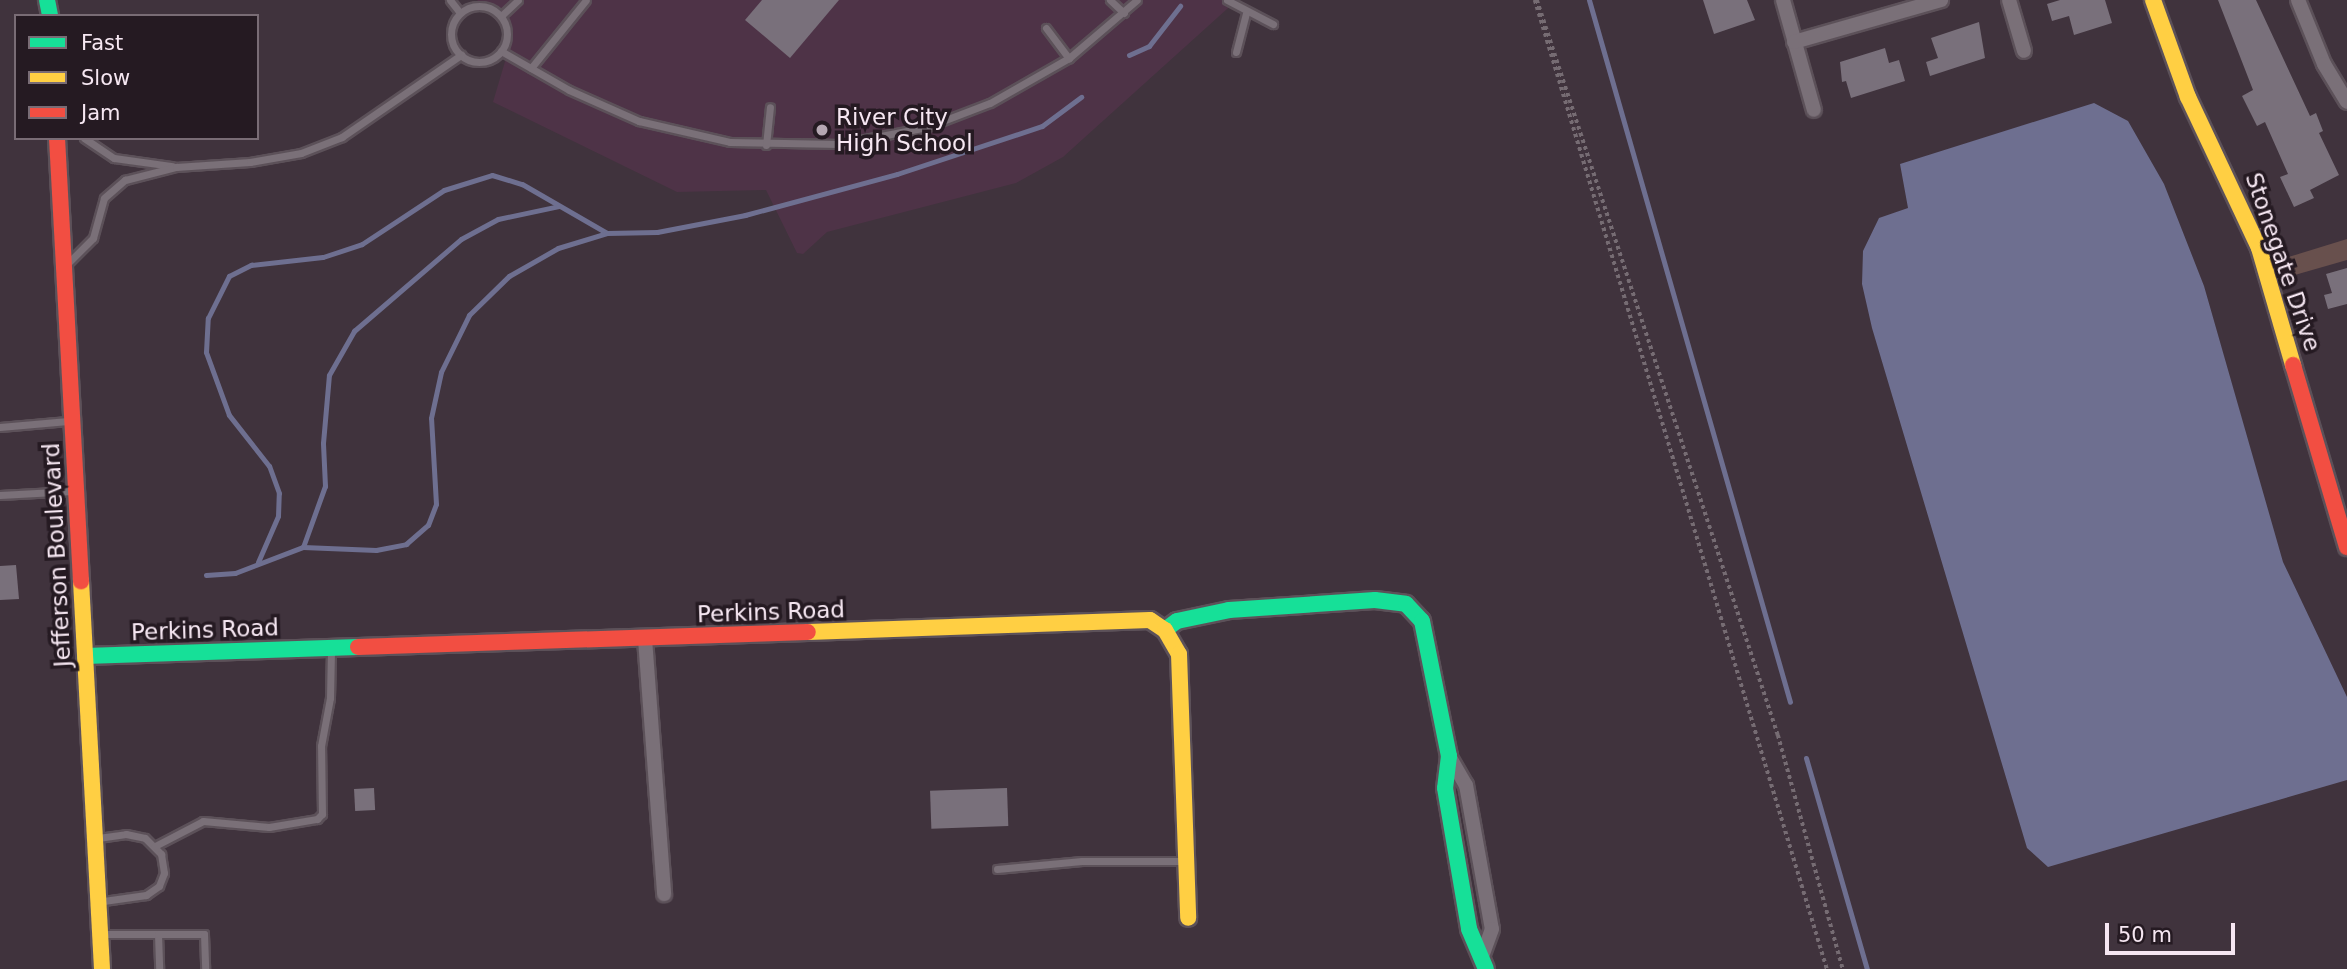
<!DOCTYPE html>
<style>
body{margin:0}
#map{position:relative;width:2347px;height:969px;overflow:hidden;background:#40333d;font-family:"DejaVu Sans",sans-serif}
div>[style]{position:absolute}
.built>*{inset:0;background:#4e3347}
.green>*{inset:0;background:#68504d}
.water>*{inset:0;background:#6e6f90}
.stream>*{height:5px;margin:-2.5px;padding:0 2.5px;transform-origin:2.5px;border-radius:2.5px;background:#6e6f90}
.building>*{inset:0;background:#79707b;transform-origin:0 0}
.path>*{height:3.5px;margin-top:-1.75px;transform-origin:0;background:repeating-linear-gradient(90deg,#766c73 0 3.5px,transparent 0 7px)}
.roads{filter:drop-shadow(2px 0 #5c5159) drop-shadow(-2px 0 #5c5159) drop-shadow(0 2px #5c5159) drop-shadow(0 -2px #5c5159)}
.lane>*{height:7px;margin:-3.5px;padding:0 3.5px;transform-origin:3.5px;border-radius:3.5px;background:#7a7078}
.lane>.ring{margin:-3.5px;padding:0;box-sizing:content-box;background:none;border:7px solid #7a7078;border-radius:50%}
.street>*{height:14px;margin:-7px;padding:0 7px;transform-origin:7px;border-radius:7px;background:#7a7078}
.fast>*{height:16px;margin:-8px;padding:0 8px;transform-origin:8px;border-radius:8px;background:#16e098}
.slow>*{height:16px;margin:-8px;padding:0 8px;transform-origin:8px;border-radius:8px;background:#ffcf43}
.jam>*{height:16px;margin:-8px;padding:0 8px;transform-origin:8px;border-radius:8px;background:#f24e42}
.dots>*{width:19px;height:19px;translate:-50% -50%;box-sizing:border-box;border:4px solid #251a22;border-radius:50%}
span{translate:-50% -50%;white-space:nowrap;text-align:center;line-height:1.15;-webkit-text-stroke:7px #251a22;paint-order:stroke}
.poi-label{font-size:23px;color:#f6e7f2}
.left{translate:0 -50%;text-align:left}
.street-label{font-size:23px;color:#f6e7f2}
.legend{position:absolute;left:14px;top:14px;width:245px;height:126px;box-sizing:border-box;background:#251a22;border:2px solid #796c75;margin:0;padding:9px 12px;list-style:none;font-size:21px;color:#f6e7f2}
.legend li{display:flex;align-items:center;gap:14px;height:35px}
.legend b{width:35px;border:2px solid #796c75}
.scale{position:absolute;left:2105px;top:923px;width:130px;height:32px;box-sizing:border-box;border:4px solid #f6e7f2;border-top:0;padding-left:9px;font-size:21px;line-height:24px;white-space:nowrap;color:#f6e7f2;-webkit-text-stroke:5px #251a22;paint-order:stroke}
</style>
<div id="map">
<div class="built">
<div style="clip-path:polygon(477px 0,1237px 0,1063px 157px,1016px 183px,827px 232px,803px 254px,797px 253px,766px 190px,677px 192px,493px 102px,512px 38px)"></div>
</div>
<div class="green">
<div style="clip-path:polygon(2347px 239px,2347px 260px,2284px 278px,2279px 260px)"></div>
</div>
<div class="water">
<div style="clip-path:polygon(2094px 103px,2128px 121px,2164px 184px,2204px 286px,2283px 562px,2347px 697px,2347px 780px,2048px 867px,2027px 848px,1872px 328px,1862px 284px,1863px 251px,1879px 218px,1908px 208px,1900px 164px)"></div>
</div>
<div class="stream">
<div style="left:1589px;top:0;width:730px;rotate:74.02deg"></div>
<div style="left:1129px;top:55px;width:22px;rotate:-24deg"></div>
<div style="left:1149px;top:46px;width:51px;rotate:-52.2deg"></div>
<div style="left:303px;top:547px;width:65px;rotate:-70.2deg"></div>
<div style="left:325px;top:486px;width:43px;rotate:-92.7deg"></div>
<div style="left:323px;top:443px;width:68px;rotate:-85deg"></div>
<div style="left:329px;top:375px;width:51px;rotate:-60.4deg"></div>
<div style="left:354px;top:331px;width:141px;rotate:-40.7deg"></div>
<div style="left:461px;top:239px;width:42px;rotate:-28.4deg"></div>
<div style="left:498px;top:219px;width:62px;rotate:-12deg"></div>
<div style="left:258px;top:562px;width:50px;rotate:-66.5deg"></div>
<div style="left:278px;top:516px;width:23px;rotate:-88deg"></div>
<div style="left:279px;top:493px;width:29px;rotate:-110deg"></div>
<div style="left:269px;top:466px;width:65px;rotate:-128.1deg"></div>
<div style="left:229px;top:415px;width:67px;rotate:-110.1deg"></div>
<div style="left:206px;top:352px;width:34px;rotate:-87deg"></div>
<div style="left:208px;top:318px;width:47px;rotate:-63.4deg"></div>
<div style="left:229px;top:276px;width:25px;rotate:-27deg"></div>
<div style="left:251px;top:265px;width:72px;rotate:-6.3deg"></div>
<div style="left:323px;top:257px;width:41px;rotate:-18.4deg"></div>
<div style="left:362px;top:244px;width:98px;rotate:-33.4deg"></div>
<div style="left:444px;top:190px;width:50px;rotate:-17.4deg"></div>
<div style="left:492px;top:175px;width:31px;rotate:17deg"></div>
<div style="left:522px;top:184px;width:98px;rotate:30deg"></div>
<div style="left:206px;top:575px;width:29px;rotate:-4deg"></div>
<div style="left:235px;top:573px;width:73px;rotate:-20.9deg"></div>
<div style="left:303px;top:547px;width:73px;rotate:2.4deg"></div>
<div style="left:376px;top:550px;width:31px;rotate:-11deg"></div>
<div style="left:406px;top:544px;width:29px;rotate:-41deg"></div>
<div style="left:428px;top:525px;width:22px;rotate:-69deg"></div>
<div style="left:436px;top:504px;width:86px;rotate:-93.3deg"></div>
<div style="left:431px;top:418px;width:47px;rotate:-77.7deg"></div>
<div style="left:441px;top:372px;width:64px;rotate:-63.8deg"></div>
<div style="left:469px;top:315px;width:56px;rotate:-44.3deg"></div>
<div style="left:509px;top:276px;width:56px;rotate:-29.7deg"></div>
<div style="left:558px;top:248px;width:51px;rotate:-17deg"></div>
<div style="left:607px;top:233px;width:50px;rotate:-1.1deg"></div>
<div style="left:657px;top:232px;width:90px;rotate:-10.9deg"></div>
<div style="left:745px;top:215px;width:157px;rotate:-15.1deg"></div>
<div style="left:897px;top:174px;width:153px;rotate:-18.3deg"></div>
<div style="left:1042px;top:126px;width:49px;rotate:-36.6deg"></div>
<div style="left:1806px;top:758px;width:220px;rotate:73.9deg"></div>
</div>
<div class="building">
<div style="clip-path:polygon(762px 0,839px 0,790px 58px,745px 20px)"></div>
<div style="clip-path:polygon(1703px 0,1747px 0,1755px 20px,1714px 34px)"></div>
<div style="clip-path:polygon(2060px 0,2105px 0,2112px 23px,2074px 35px,2069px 16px,2052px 21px,2047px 4px)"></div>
<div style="clip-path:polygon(2218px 0,2256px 0,2310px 116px,2316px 113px,2323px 131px,2319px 133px,2339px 175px,2310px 190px,2314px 198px,2294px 207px,2280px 177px,2288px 174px,2265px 122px,2257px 126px,2242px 96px,2253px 90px)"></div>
<div style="clip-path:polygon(1979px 22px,1985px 58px,1930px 76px,1926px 62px,1938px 58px,1931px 38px)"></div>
<div style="clip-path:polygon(1885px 48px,1889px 63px,1899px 60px,1905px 81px,1851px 98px,1846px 81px,1842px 82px,1840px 62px)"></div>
<div style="clip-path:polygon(2347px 268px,2347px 304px,2328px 309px,2324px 295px,2332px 293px,2326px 274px)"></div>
<div style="clip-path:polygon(16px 565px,19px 599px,0 600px,0 566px)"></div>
<div style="left:374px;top:788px;width:22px;height:20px;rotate:87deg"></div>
<div style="left:1007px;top:788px;width:38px;height:77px;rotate:88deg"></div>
</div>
<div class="path">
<div style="left:1535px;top:0;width:1012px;rotate:73.23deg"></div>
<div style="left:1537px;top:0;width:774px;rotate:71.85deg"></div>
<div style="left:1778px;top:735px;width:243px;rotate:74.5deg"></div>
</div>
<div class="roads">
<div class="lane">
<div style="left:450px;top:0;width:16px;rotate:52deg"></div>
<div style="left:1110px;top:0;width:19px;rotate:43deg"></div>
<div style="left:1227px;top:0;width:52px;rotate:27.6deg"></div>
<div class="ring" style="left:451px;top:6px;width:49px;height:49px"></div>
<div style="left:501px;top:16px;width:23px;rotate:-43deg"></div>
<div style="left:1046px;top:28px;width:38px;rotate:53deg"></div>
<div style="left:501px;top:51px;width:78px;rotate:29.8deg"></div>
<div style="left:569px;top:90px;width:77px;rotate:23.9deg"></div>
<div style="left:639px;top:121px;width:93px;rotate:13deg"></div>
<div style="left:730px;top:142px;width:109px;rotate:1.1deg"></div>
<div style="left:839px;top:144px;width:90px;rotate:-10.9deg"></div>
<div style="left:927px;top:127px;width:67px;rotate:-20.9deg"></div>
<div style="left:990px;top:103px;width:91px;rotate:-29.7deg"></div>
<div style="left:1069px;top:58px;width:89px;rotate:-40.5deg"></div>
<div style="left:1236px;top:52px;width:40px;rotate:-75.6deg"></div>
<div style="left:531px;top:68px;width:87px;rotate:-51deg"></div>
<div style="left:84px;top:138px;width:36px;rotate:34deg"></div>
<div style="left:114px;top:158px;width:59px;rotate:7.9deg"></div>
<div style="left:766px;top:145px;width:38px;rotate:-84deg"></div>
<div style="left:69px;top:262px;width:34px;rotate:-45deg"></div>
<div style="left:93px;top:238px;width:41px;rotate:-74.6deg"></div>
<div style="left:104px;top:198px;width:28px;rotate:-41deg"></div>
<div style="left:125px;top:180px;width:53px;rotate:-14.3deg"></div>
<div style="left:176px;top:167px;width:74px;rotate:-3.9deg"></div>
<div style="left:250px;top:162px;width:52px;rotate:-10deg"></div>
<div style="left:301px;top:153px;width:44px;rotate:-21.3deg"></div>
<div style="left:342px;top:137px;width:145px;rotate:-34.6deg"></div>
<div style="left:0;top:427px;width:68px;rotate:-5deg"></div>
<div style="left:0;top:495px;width:73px;rotate:-3.1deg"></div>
<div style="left:98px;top:838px;width:28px;rotate:-8deg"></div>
<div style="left:126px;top:834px;width:19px;rotate:12deg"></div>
<div style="left:145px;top:838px;width:23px;rotate:45deg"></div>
<div style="left:161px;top:854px;width:19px;rotate:81deg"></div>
<div style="left:164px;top:873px;width:14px;rotate:111deg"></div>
<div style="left:159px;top:886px;width:16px;rotate:145deg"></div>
<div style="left:146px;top:895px;width:43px;rotate:172.1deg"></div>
<div style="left:155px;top:846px;width:54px;rotate:-27.5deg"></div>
<div style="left:203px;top:821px;width:66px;rotate:5.2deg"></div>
<div style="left:269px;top:827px;width:49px;rotate:-9.5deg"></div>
<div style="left:317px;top:819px;width:7px;rotate:-45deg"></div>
<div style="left:322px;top:814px;width:68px;rotate:-90.8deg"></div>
<div style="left:321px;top:746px;width:49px;rotate:-79.4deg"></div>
<div style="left:330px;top:698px;width:49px;rotate:-88.8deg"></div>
<div style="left:997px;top:869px;width:85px;rotate:-5.4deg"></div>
<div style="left:1082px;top:861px;width:103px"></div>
<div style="left:103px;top:934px;width:55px"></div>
<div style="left:158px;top:934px;width:35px;rotate:88deg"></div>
<div style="left:158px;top:934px;width:46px"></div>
<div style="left:204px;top:934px;width:35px;rotate:88deg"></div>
</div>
<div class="street">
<div style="left:1783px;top:0;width:114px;rotate:74.3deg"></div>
<div style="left:2009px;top:0;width:53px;rotate:73.6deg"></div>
<div style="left:2298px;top:0;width:69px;rotate:67.9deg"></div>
<div style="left:2324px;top:64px;width:44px;rotate:58.8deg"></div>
<div style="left:1794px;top:42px;width:153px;rotate:-15.9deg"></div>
<div style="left:645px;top:639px;width:256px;rotate:85.7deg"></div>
<div style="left:1449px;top:756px;width:34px;rotate:60deg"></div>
<div style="left:1466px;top:785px;width:146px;rotate:79.8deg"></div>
<div style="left:1492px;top:929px;width:27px;rotate:110deg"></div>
</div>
<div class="fast">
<div style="left:47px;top:0;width:16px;rotate:79deg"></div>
<div style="left:1165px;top:630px;width:15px;rotate:-37deg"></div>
<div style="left:1177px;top:621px;width:53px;rotate:-11.9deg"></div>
<div style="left:1229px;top:610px;width:146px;rotate:-3.9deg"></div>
<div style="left:1375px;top:600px;width:31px;rotate:7deg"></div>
<div style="left:1406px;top:604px;width:23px;rotate:47deg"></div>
<div style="left:1422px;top:621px;width:138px;rotate:78.7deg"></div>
<div style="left:1449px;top:756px;width:32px;rotate:97deg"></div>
<div style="left:1445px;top:788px;width:143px;rotate:80.3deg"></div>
<div style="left:1469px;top:929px;width:43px;rotate:67deg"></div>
<div style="left:85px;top:656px;width:273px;rotate:-1.9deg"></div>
</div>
<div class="slow">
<div style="left:2153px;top:0;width:103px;rotate:70.2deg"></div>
<div style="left:2188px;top:97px;width:167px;rotate:64.8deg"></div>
<div style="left:2259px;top:248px;width:122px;rotate:73.8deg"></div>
<div style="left:81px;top:581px;width:389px;rotate:86.9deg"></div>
<div style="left:808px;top:632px;width:342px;rotate:-2deg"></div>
<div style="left:1150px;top:620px;width:18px;rotate:34deg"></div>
<div style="left:1165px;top:630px;width:28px;rotate:60deg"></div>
<div style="left:1179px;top:654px;width:264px;rotate:88deg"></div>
</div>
<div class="jam">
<div style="left:57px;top:138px;width:444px;rotate:86.9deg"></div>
<div style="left:2293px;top:365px;width:190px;rotate:73.5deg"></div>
<div style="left:358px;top:647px;width:450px;rotate:-1.9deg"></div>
</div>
</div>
<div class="dots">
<div style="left:822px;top:130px;background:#b6a8b3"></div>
</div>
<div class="poi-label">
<span class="left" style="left:836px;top:130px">River City<br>High School</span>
</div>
<div class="street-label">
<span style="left:2283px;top:262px;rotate:71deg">Stonegate Drive</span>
<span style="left:57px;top:555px;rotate:-93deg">Jefferson Boulevard</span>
<span style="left:771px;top:612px;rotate:-2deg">Perkins Road</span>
<span style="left:205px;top:630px;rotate:-2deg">Perkins Road</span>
</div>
<ul class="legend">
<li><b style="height:9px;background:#16e098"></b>Fast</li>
<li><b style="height:9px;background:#ffcf43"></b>Slow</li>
<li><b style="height:9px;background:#f24e42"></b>Jam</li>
</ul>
<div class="scale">50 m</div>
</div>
